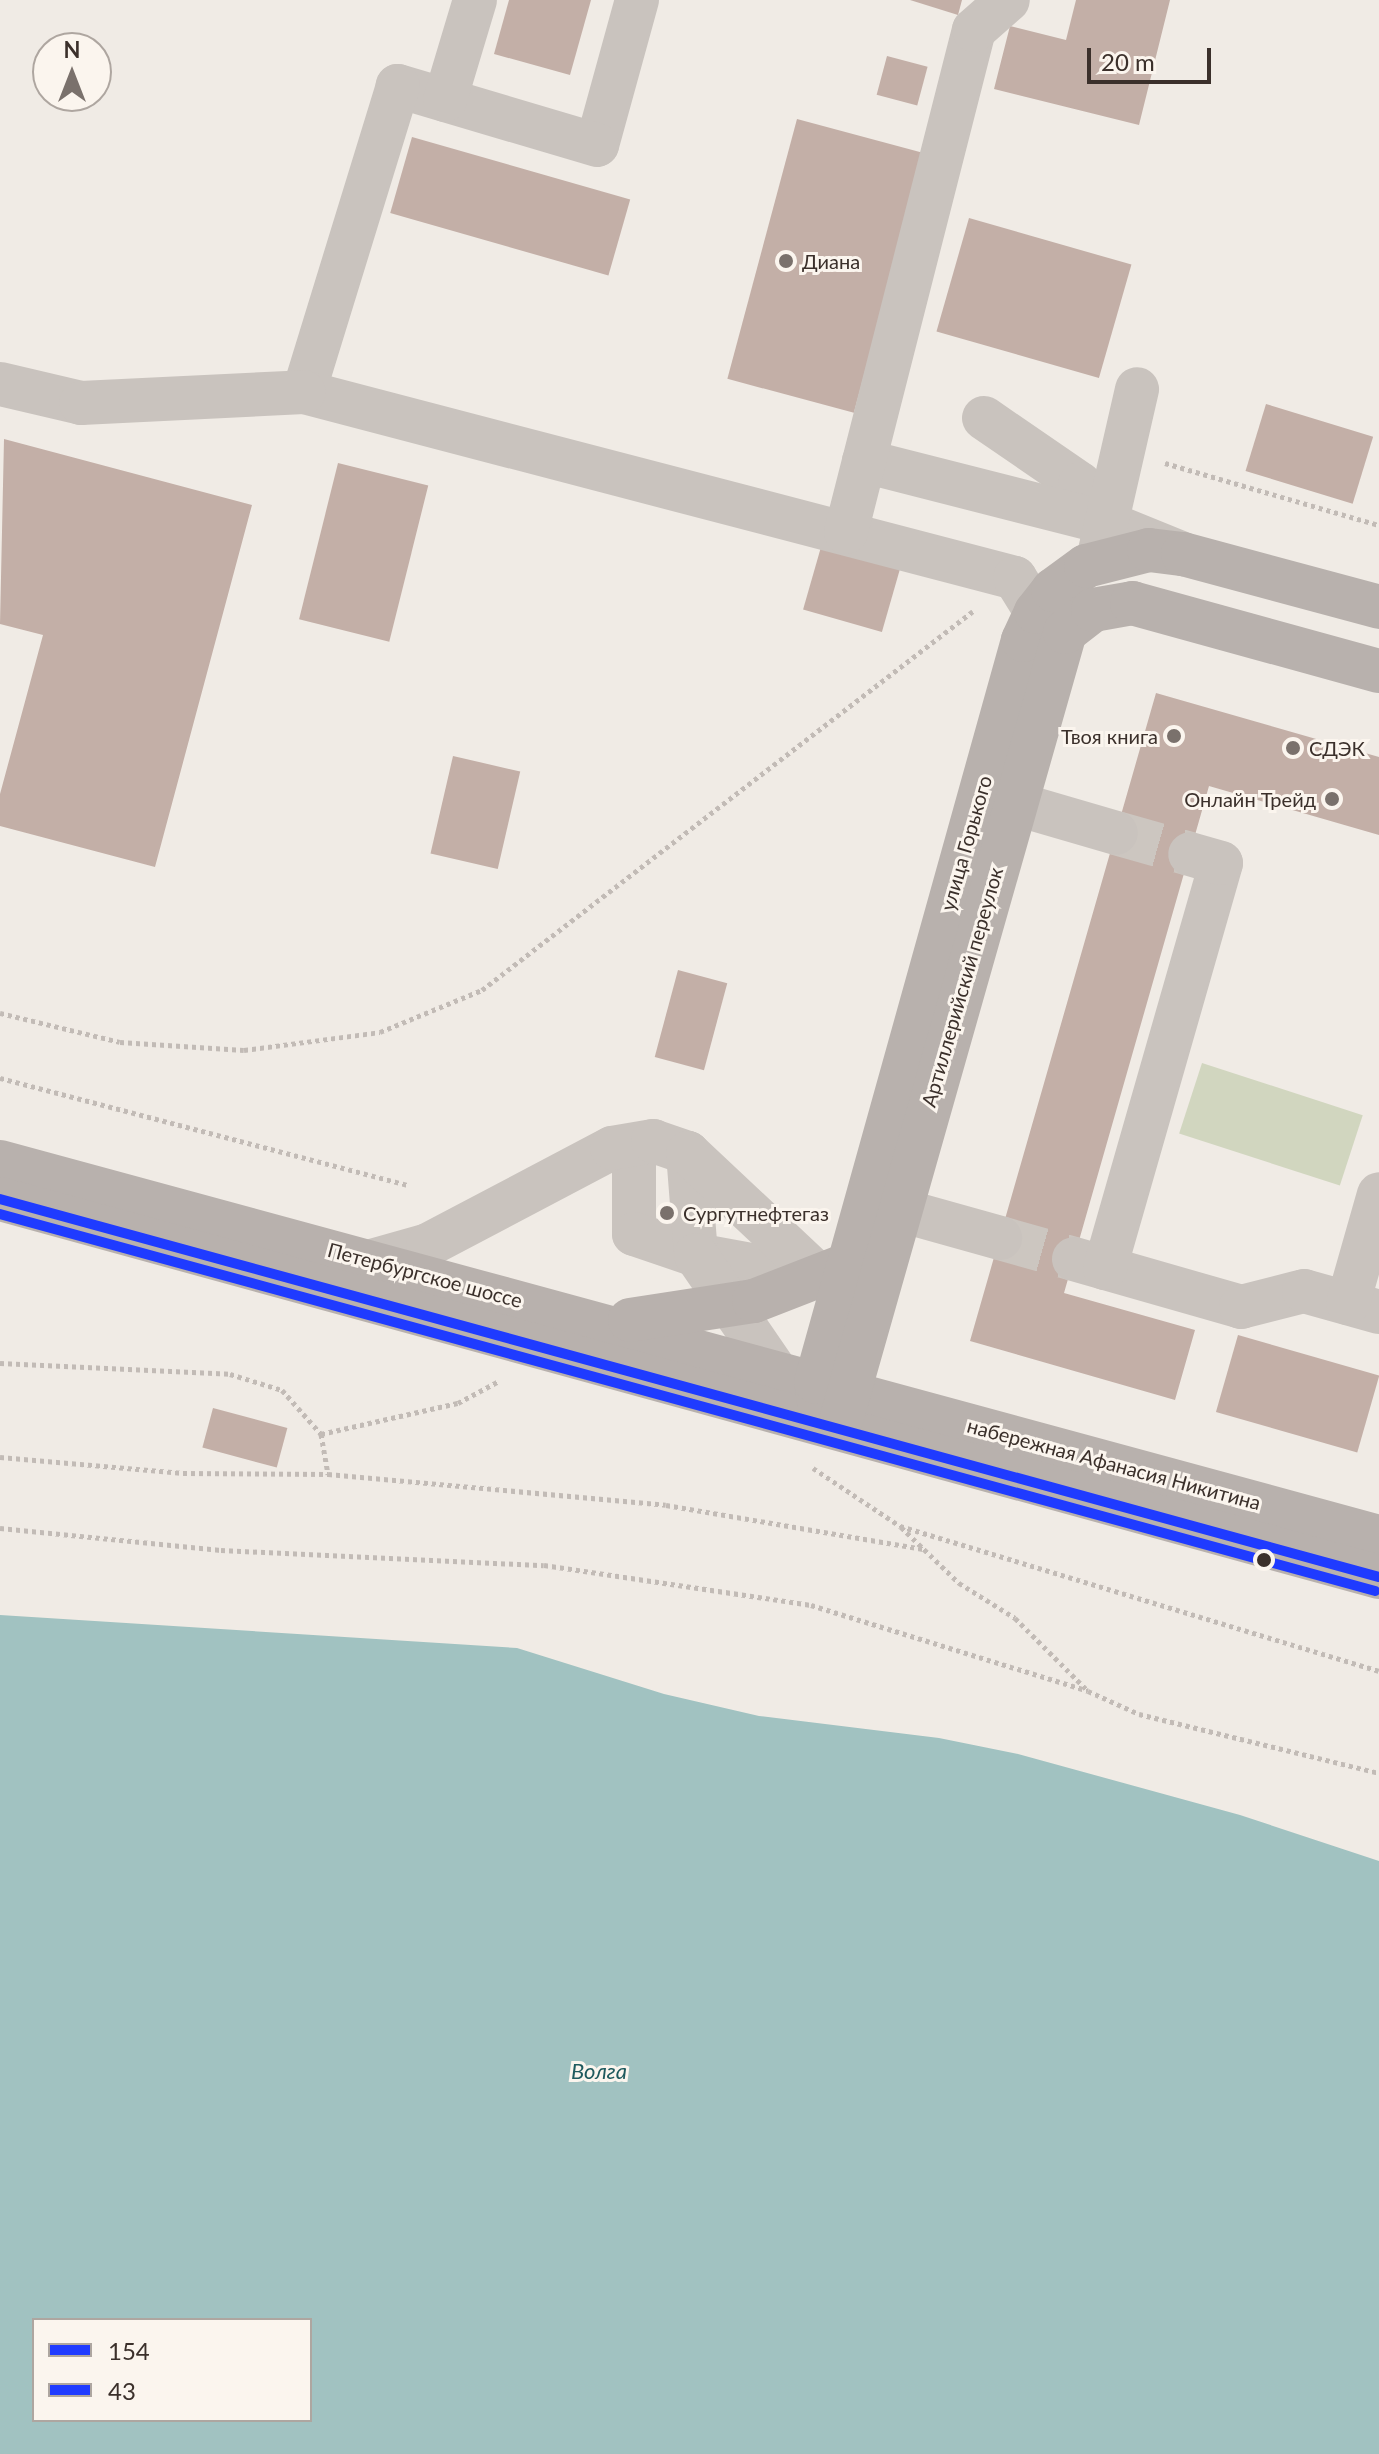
<!DOCTYPE html>
<meta charset="utf-8">
<style>
body{margin:0}
#map{position:relative;width:1379px;height:2454px;overflow:hidden;background:#f0ebe5;font-family:Lato,sans-serif}
div>[style]{position:absolute}
.green>*{inset:0;background:#d1d6bf;transform-origin:0 0}
.water>*{inset:0;background:#a1c2c1}
.building>*{inset:0;background:#c3afa7;transform-origin:0 0}
.minor-tunnel>*{height:44px;margin-top:-22px;transform-origin:0;background:repeating-linear-gradient(90deg,#ccc6c0 0 44px,transparent 0 66px)}
.path>*{height:5px;margin-top:-2.5px;transform-origin:0;background:repeating-linear-gradient(90deg,#c2bbb6 0 4px,transparent 0 8px)}
.minor>*{height:44px;margin:-22px;padding:0 22px;transform-origin:22px;border-radius:22px;background:#c9c3be}
.major>*{height:44px;margin:-22px;padding:0 22px;transform-origin:22px;border-radius:22px;background:#b8b1ad}
.bus-1>*{height:10px;margin:-5px;padding:0 5px;transform-origin:5px;border-radius:5px;background:#1f3bff}
.bus-2>*{height:10px;margin:-5px;padding:0 5px;transform-origin:5px;border-radius:5px;background:#1f3bff}
.dots>*{width:22px;height:22px;translate:-50% -50%;box-sizing:border-box;border:4px solid #fbf5ee;border-radius:50%}
span{translate:-50% -50%;white-space:nowrap;text-align:center;line-height:1.15;-webkit-text-stroke:6px #fbf5ee;paint-order:stroke}
.poi-label{font-size:20px;color:#3b302b}
.left{translate:0 -50%;text-align:left}
.right{translate:-100% -50%;text-align:right}
.street-label{font-size:20px;color:#3b302b}
.water-label{font-size:22px;color:#1f5a5e;font-style:italic}
.legend{position:absolute;left:32px;top:2318px;width:280px;height:104px;box-sizing:border-box;background:#fbf5ee;border:2px solid #aea6a0;margin:0;padding:10px 14px;list-style:none;font-size:24px;color:#3b302b}
.legend li{display:flex;align-items:center;gap:16px;height:40px}
.legend b{width:40px;border:2px solid #aea6a0}
.north{position:absolute;left:32px;top:32px;width:80px;height:80px;box-sizing:border-box;background:#fbf5ee;border:2px solid #aea6a0;border-radius:50%;rotate:0deg;font-size:22px;font-weight:700;line-height:32px;text-align:center;color:#3b302b}
.north::after{content:'';display:block;margin:auto;width:28px;height:36px;background:#7a716c;clip-path:polygon(50% 0,100% 100%,50% 72%,0 100%)}
.scale{position:absolute;left:1087px;top:48px;width:124px;height:36px;box-sizing:border-box;border:4px solid #3b302b;border-top:0;padding-left:10px;font-size:24px;line-height:28px;white-space:nowrap;color:#3b302b;-webkit-text-stroke:6px #fbf5ee;paint-order:stroke}
</style>
<div id="map">
<div class="green">
<div style="left:1202px;top:1063px;width:169px;height:74px;rotate:18deg"></div>
</div>
<div class="water">
<div style="clip-path:polygon(evenodd,0 1615px,517px 1648px,664px 1694px,759px 1716px,939px 1738px,1018px 1754px,1240px 1815px,1379px 1861px,1379px 2454px,0 2454px,0 1615px,34px 2320px,310px 2320px,310px 2420px,34px 2420px,34px 2320px)"></div>
</div>
<div class="building">
<div style="clip-path:polygon(509px 0,591px 0,570px 75px,494px 54px)"></div>
<div style="clip-path:polygon(910px 0,962px 0,958px 15px)"></div>
<div style="clip-path:polygon(1076px 0,1170px 0,1139px 125px,994px 89px,1010px 26px,1066px 40px)"></div>
<div style="left:887px;top:56px;width:42px;height:40px;rotate:15deg"></div>
<div style="left:797px;top:119px;width:131px;height:269px;rotate:15deg"></div>
<div style="left:412px;top:137px;width:227px;height:79px;rotate:16deg"></div>
<div style="left:969px;top:218px;width:169px;height:118px;rotate:16deg"></div>
<div style="left:1266px;top:404px;width:112px;height:70px;rotate:17deg"></div>
<div style="clip-path:polygon(4px 439px,252px 505px,155px 867px,0 826px,0 794px,43px 635px,0 624px)"></div>
<div style="left:338px;top:463px;width:93px;height:161px;rotate:14deg"></div>
<div style="left:821px;top:547px;width:82px;height:65px;rotate:16deg"></div>
<div style="clip-path:polygon(1156px 693px,1379px 757px,1379px 835px,1209px 786px,1064px 1293px,1195px 1330px,1175px 1400px,970px 1341px)"></div>
<div style="left:453px;top:756px;width:69px;height:100px;rotate:13deg"></div>
<div style="left:678px;top:970px;width:51px;height:90px;rotate:15deg"></div>
<div style="left:1238px;top:1335px;width:147px;height:80px;rotate:16deg"></div>
<div style="left:213px;top:1408px;width:77px;height:41px;rotate:15deg"></div>
</div>
<div class="minor-tunnel">
<div style="left:1116px;top:833px;width:77px;rotate:15.8deg"></div>
<div style="left:1000px;top:1238px;width:77px;rotate:15.8deg"></div>
</div>
<div class="path">
<div style="left:1165px;top:463px;width:223px;rotate:16.2deg"></div>
<div style="left:0;top:1013px;width:123px;rotate:13.6deg"></div>
<div style="left:120px;top:1042px;width:124px;rotate:3.7deg"></div>
<div style="left:244px;top:1050px;width:137px;rotate:-7.5deg"></div>
<div style="left:380px;top:1032px;width:110px;rotate:-22.4deg"></div>
<div style="left:482px;top:990px;width:620px;rotate:-37.66deg"></div>
<div style="left:0;top:1078px;width:421px;rotate:14.7deg"></div>
<div style="left:0;top:1363px;width:230px;rotate:2.7deg"></div>
<div style="left:230px;top:1374px;width:54px;rotate:17.1deg"></div>
<div style="left:282px;top:1390px;width:59px;rotate:48.4deg"></div>
<div style="left:321px;top:1434px;width:41px;rotate:80.1deg"></div>
<div style="left:321px;top:1434px;width:140px;rotate:-12.8deg"></div>
<div style="left:458px;top:1403px;width:47px;rotate:-28.2deg"></div>
<div style="left:0;top:1457px;width:184px;rotate:5deg"></div>
<div style="left:183px;top:1473px;width:145px;rotate:0.4deg"></div>
<div style="left:328px;top:1474px;width:339px;rotate:5.2deg"></div>
<div style="left:666px;top:1505px;width:261px;rotate:9.7deg"></div>
<div style="left:813px;top:1468px;width:105px;rotate:33.7deg"></div>
<div style="left:900px;top:1526px;width:500px;rotate:16.84deg"></div>
<div style="left:901px;top:1527px;width:81px;rotate:44deg"></div>
<div style="left:959px;top:1583px;width:66px;rotate:32deg"></div>
<div style="left:1015px;top:1618px;width:103px;rotate:45deg"></div>
<div style="left:1088px;top:1691px;width:56px;rotate:24.3deg"></div>
<div style="left:1139px;top:1714px;width:247px;rotate:13.8deg"></div>
<div style="left:0;top:1528px;width:222px;rotate:5.7deg"></div>
<div style="left:221px;top:1550px;width:323px;rotate:2.7deg"></div>
<div style="left:544px;top:1565px;width:270px;rotate:8.5deg"></div>
<div style="left:811px;top:1605px;width:290px;rotate:17.2deg"></div>
</div>
<div class="minor">
<div style="left:637px;top:0;width:150px;rotate:105.4deg"></div>
<div style="left:597px;top:145px;width:208px;rotate:-163.5deg"></div>
<div style="left:398px;top:86px;width:320px;rotate:107.1deg"></div>
<div style="left:304px;top:392px;width:735px;rotate:14.66deg"></div>
<div style="left:1015px;top:578px;width:74px;rotate:58.2deg"></div>
<div style="left:445px;top:100px;width:104px;rotate:-73.3deg"></div>
<div style="left:0;top:384px;width:83px;rotate:13.2deg"></div>
<div style="left:81px;top:403px;width:223px;rotate:-2.8deg"></div>
<div style="left:984px;top:418px;width:116px;rotate:34.5deg"></div>
<div style="left:1080px;top:484px;width:47px;rotate:55.3deg"></div>
<div style="left:864px;top:461px;width:251px;rotate:14.3deg"></div>
<div style="left:1107px;top:523px;width:82px;rotate:22.2deg"></div>
<div style="left:846px;top:532px;width:518px;rotate:-75.7deg"></div>
<div style="left:974px;top:30px;width:45px;rotate:-41.4deg"></div>
<div style="left:1100px;top:551px;width:166px;rotate:-77.1deg"></div>
<div style="left:1013px;top:803px;width:107px;rotate:16.2deg"></div>
<div style="left:634px;top:1145px;width:89px;rotate:90deg"></div>
<div style="left:634px;top:1234px;width:65px;rotate:18.7deg"></div>
<div style="left:696px;top:1255px;width:127px;rotate:10.4deg"></div>
<div style="left:688px;top:1153px;width:102px;rotate:85.5deg"></div>
<div style="left:696px;top:1255px;width:140px;rotate:55.5deg"></div>
<div style="left:900px;top:1210px;width:104px;rotate:15.6deg"></div>
<div style="left:1074px;top:1259px;width:174px;rotate:16deg"></div>
<div style="left:1241px;top:1307px;width:65px;rotate:-14.3deg"></div>
<div style="left:1304px;top:1291px;width:78px;rotate:15.6deg"></div>
<div style="left:372px;top:1261px;width:58px;rotate:-15.9deg"></div>
<div style="left:428px;top:1245px;width:208px;rotate:-27.8deg"></div>
<div style="left:612px;top:1148px;width:42px;rotate:-9.7deg"></div>
<div style="left:653px;top:1141px;width:37px;rotate:19deg"></div>
<div style="left:688px;top:1153px;width:183px;rotate:43.2deg"></div>
<div style="left:1105px;top:1268px;width:421px;rotate:-74deg"></div>
<div style="left:1221px;top:863px;width:32px;rotate:-164deg"></div>
<div style="left:1348px;top:1303px;width:113px;rotate:-74.1deg"></div>
</div>
<div class="major">
<div style="left:0;top:1162px;width:1429px;rotate:15.21deg"></div>
<div style="left:0;top:1199px;width:1430px;rotate:15.33deg"></div>
<div style="left:630px;top:1320px;width:125px;rotate:-8.7deg"></div>
<div style="left:754px;top:1301px;width:102px;rotate:-21.3deg"></div>
<div style="left:820px;top:1409px;width:27px;rotate:-98deg"></div>
<div style="left:816px;top:1382px;width:770px;rotate:-74.41deg"></div>
<div style="left:1023px;top:640px;width:31px;rotate:-65deg"></div>
<div style="left:1036px;top:612px;width:28px;rotate:-52deg"></div>
<div style="left:1053px;top:590px;width:41px;rotate:-36deg"></div>
<div style="left:1086px;top:566px;width:65px;rotate:-14.3deg"></div>
<div style="left:1149px;top:550px;width:34px;rotate:7deg"></div>
<div style="left:1183px;top:554px;width:203px;rotate:15.1deg"></div>
<div style="left:841px;top:1420px;width:819px;rotate:-74.13deg"></div>
<div style="left:1065px;top:632px;width:36px;rotate:-38deg"></div>
<div style="left:1093px;top:610px;width:40px;rotate:-10deg"></div>
<div style="left:1132px;top:603px;width:256px;rotate:15.4deg"></div>
</div>
<div class="bus-1">
<div style="left:0;top:1199px;width:1430px;rotate:15.33deg"></div>
</div>
<div class="bus-2">
<div style="left:0;top:1214px;width:1426px;rotate:15.33deg"></div>
</div>
<div class="dots">
<div style="left:786px;top:261px;background:#7a716c"></div>
<div style="left:1174px;top:736px;background:#7a716c"></div>
<div style="left:1293px;top:748px;background:#7a716c"></div>
<div style="left:1332px;top:799px;background:#7a716c"></div>
<div style="left:667px;top:1213px;background:#7a716c"></div>
<div style="left:1264px;top:1560px;background:#3b302b"></div>
</div>
<div class="poi-label">
<span class="left" style="left:802px;top:261px">Диана</span>
<span class="right" style="left:1158px;top:736px">Твоя книга</span>
<span class="left" style="left:1309px;top:748px">СДЭК</span>
<span class="right" style="left:1316px;top:799px">Онлайн Трейд</span>
<span class="left" style="left:683px;top:1213px">Сургутнефтегаз</span>
</div>
<div class="street-label">
<span style="left:966px;top:843px;rotate:-74deg">улица Горького</span>
<span style="left:962px;top:987px;rotate:-74deg">Артиллерийский переулок</span>
<span style="left:425px;top:1275px;rotate:15deg">Петербургское шоссе</span>
<span style="left:1114px;top:1464px;rotate:15deg">набережная Афанасия Никитина</span>
</div>
<div class="water-label">
<span style="left:599px;top:2071px">Волга</span>
</div>
<ul class="legend">
<li><b style="height:10px;background:#1f3bff"></b>154</li>
<li><b style="height:10px;background:#1f3bff"></b>43</li>
</ul>
<div class="north">N</div>
<div class="scale">20 m</div>
</div>
